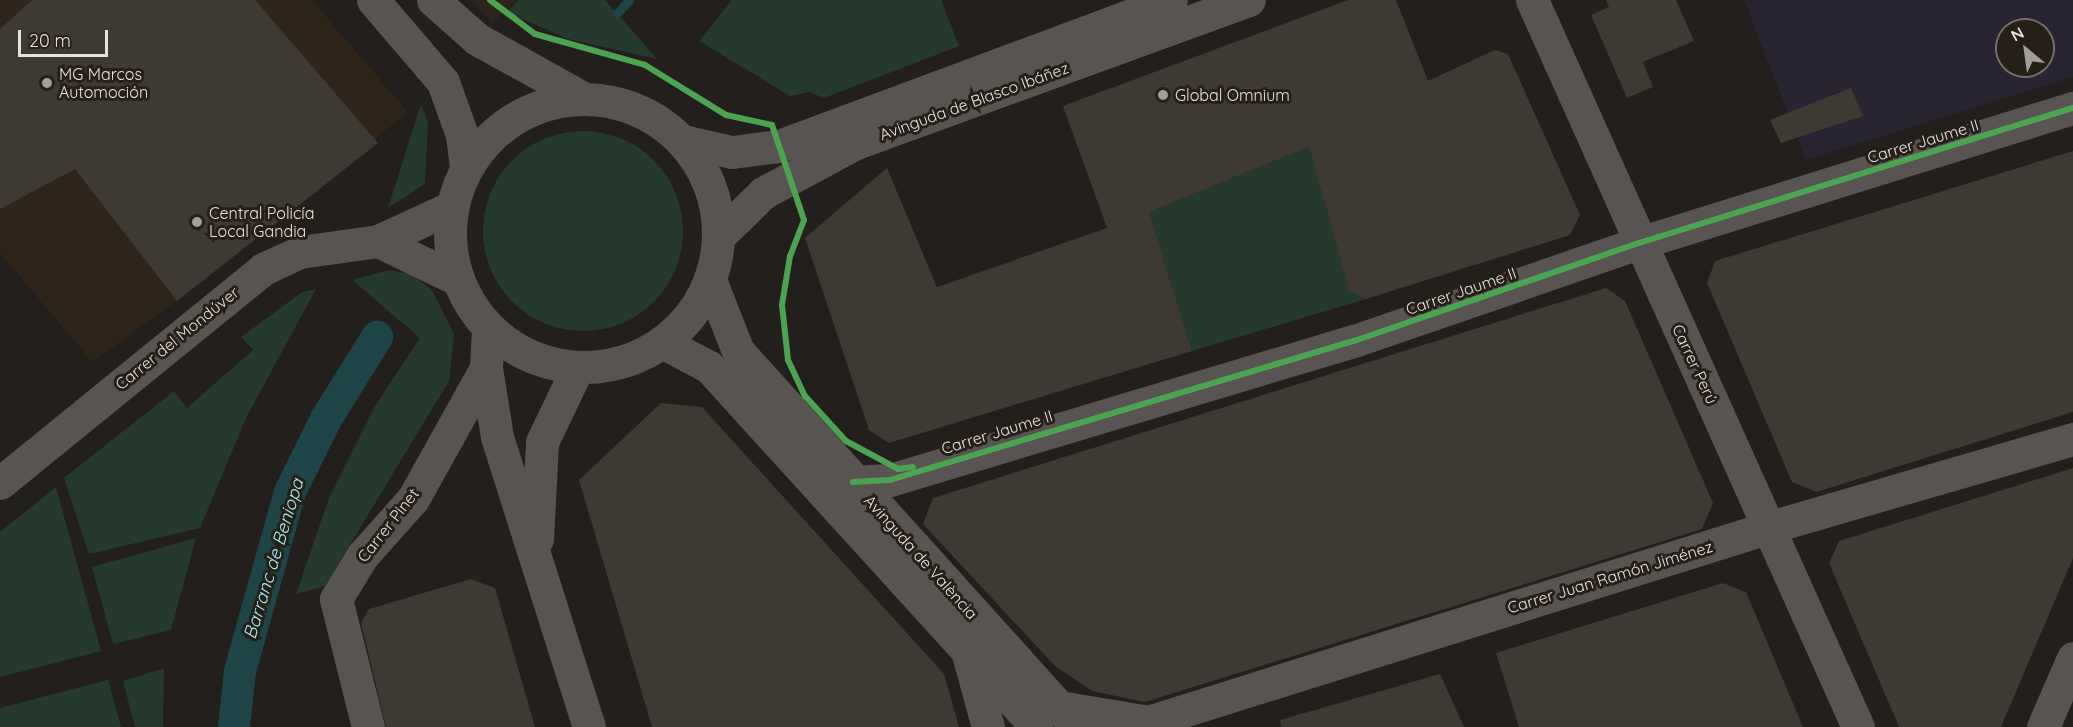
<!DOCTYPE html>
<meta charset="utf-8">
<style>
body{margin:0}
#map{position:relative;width:2073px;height:727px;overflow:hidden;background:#221f1c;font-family:Quicksand,sans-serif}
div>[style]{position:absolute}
.built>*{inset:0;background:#2e2419}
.education>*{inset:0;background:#282432}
.green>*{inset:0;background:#253a2c}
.round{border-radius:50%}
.stream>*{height:9px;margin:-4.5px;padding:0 4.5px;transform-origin:4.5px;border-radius:4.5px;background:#1d4446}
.canal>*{height:32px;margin:-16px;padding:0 16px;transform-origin:16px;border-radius:16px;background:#1d4446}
.building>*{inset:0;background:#3e3933}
.street>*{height:33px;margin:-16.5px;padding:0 16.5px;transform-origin:16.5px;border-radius:16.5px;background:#575451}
.secondary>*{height:33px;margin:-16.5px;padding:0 16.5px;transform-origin:16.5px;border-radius:16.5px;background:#575451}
.secondary>.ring{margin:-16.5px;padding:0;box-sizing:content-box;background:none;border:33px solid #575451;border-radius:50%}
.cycleway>*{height:6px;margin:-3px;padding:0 3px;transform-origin:3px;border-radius:3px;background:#4ca352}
.dots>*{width:16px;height:16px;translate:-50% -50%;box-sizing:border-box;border:3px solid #261f18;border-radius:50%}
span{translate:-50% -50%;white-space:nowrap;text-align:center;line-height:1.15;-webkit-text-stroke:6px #261f18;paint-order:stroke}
.poi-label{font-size:16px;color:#e7e2de}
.left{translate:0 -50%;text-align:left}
.street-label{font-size:16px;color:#e7e2de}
.water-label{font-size:18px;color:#a1f1f4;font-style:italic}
.north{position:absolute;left:1995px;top:18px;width:60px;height:60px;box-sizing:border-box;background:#261f18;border:2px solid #736d67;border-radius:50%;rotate:331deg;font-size:16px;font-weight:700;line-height:24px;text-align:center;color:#e7e2de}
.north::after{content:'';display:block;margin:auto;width:21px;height:27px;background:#a29e9a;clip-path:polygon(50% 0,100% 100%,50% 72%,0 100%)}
.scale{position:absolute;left:18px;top:30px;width:90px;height:27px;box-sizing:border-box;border:3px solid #e7e2de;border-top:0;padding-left:8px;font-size:18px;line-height:21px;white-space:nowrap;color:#e7e2de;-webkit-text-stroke:4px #261f18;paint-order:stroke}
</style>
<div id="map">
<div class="built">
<div style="clip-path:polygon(0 0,312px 0,408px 112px,177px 301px,92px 362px,0 253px)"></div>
<div style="clip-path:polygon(471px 0,517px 0,492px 24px)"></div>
</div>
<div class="education">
<div style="clip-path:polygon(evenodd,1744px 0,2073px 0,2073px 77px,1806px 160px,1744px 0,2007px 30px,2043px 30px,2043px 66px,2007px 66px,2007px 30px)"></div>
</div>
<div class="green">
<div style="clip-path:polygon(519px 0,605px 0,657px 59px,568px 39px,507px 12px)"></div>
<div style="clip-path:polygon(732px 0,941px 0,959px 46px,824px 98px,809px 92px,790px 96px,699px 41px)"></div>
<div style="clip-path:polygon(421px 104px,428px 122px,425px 184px,388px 208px)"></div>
<div class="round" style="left:483px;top:131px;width:200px;height:200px"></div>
<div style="clip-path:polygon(1309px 147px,1347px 283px,1366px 299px,1192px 351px,1149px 212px)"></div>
<div style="clip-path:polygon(389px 270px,411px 274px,432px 290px,454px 334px,449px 381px,325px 586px,296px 594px,329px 498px,375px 406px,420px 338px,352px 280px)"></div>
<div style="clip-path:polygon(316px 289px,246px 418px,200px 528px,89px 554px,64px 478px,174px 391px,187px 408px,253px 350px,241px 337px,302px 292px)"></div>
<div style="clip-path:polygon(56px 487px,101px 651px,0 677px,0 532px)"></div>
<div style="clip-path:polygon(196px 538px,171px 630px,113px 644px,92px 567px)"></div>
<div style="clip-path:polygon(164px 668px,163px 727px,135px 727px,123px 681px)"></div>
<div style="clip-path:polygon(108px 680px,121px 727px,0 727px,0 708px)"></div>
</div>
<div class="stream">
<div style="left:617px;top:13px;width:18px;rotate:-47deg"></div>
</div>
<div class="canal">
<div style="left:234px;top:727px;width:56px;rotate:-83.9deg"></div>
<div style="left:240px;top:671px;width:186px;rotate:-74.4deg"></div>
<div style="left:290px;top:492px;width:81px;rotate:-63.7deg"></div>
<div style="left:326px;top:419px;width:97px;rotate:-58.1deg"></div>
</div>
<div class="building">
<div style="clip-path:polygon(32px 0,255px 0,378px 143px,177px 301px,75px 169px,0 209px,0 29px)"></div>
<div style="clip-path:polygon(1348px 0,1396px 0,1428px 81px,1495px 50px,1508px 54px,1580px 215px,1570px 235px,1366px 299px,1349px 290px,1309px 147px,1149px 212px,1192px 351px,889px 443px,869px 430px,805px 238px,887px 168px,937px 287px,1107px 228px,1063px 106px)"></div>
<div style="clip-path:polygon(1606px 0,1676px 0,1694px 41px,1643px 62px,1653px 87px,1627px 98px,1591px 15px,1609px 7px)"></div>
<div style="clip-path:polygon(1851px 88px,1863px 116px,1781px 143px,1770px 120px)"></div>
<div style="clip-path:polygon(2073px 151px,2073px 412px,1816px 492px,1792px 482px,1707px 283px,1715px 261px)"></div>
<div style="clip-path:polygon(1606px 288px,1625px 301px,1713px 503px,1702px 529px,1145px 702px,1092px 691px,1055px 666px,923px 524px,933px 498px)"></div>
<div style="clip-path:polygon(661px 403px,702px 407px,944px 674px,959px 727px,652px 727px,579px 480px)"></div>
<div style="clip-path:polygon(2073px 468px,2073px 558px,2001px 727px,1899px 727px,1829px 563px,1839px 541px)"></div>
<div style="clip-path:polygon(471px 579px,495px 588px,535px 727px,386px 727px,361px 623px,369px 609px)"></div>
<div style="clip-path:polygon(1723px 583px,1746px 592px,1803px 727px,1519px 727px,1496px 653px)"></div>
<div style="clip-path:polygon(1440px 674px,1464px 727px,1281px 727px,1280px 720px)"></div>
</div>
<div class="street">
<div style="left:1532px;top:0;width:797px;rotate:65.85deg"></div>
<div style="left:378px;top:241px;width:88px;rotate:25.7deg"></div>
<div style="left:853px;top:482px;width:37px;rotate:-3deg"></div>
<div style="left:890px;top:480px;width:484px;rotate:-16.7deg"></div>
<div style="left:1354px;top:341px;width:301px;rotate:-19deg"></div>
<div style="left:1639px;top:243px;width:455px;rotate:-17.3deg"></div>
<div style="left:0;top:483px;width:339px;rotate:-39.1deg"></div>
<div style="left:263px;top:269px;width:41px;rotate:-24.7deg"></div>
<div style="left:300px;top:252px;width:79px;rotate:-8deg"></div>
<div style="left:378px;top:241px;width:81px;rotate:-24.7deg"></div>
<div style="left:968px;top:654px;width:76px;rotate:74.7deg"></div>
<div style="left:1042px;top:704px;width:108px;rotate:9.6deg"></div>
<div style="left:1148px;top:722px;width:652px;rotate:-17.41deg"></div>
<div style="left:1770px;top:527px;width:316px;rotate:-16.2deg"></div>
<div style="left:368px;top:727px;width:132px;rotate:-104deg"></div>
<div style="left:336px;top:599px;width:50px;rotate:-58.8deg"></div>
<div style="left:362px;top:556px;width:76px;rotate:-48.2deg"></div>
<div style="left:413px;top:499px;width:150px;rotate:-60.9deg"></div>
</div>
<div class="secondary">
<div style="left:373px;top:0;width:108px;rotate:49.5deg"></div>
<div style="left:443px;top:82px;width:56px;rotate:70.3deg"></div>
<div style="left:462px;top:135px;width:34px;rotate:83deg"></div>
<div style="left:433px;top:0;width:59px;rotate:41.6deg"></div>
<div style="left:477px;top:39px;width:121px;rotate:29.1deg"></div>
<div class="ring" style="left:450px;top:99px;width:235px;height:235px"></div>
<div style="left:683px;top:141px;width:50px;rotate:12.7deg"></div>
<div style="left:732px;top:152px;width:47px;rotate:-7.3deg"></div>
<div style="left:779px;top:146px;width:418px;rotate:-20.4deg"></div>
<div style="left:719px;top:236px;width:62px;rotate:-44.3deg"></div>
<div style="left:763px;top:193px;width:106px;rotate:-28.3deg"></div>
<div style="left:856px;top:143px;width:418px;rotate:-20deg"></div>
<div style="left:710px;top:280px;width:76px;rotate:68.5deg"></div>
<div style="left:738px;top:351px;width:506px;rotate:47.96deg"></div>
<div style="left:488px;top:328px;width:40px;rotate:92.9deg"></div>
<div style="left:486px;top:368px;width:70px;rotate:80.9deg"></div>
<div style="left:497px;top:437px;width:304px;rotate:72.4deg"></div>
<div style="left:662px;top:342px;width:53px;rotate:28deg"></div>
<div style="left:709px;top:367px;width:487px;rotate:47.7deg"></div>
<div style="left:537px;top:539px;width:97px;rotate:-87deg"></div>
<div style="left:542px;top:442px;width:83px;rotate:-64.4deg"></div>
<div style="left:2043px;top:727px;width:75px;rotate:-66.5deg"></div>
</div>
<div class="cycleway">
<div style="left:490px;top:0;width:56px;rotate:37.1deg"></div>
<div style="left:535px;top:34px;width:114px;rotate:15.7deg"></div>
<div style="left:645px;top:65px;width:95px;rotate:31.7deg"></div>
<div style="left:726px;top:115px;width:47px;rotate:12.3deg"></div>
<div style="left:772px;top:125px;width:100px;rotate:71.4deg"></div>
<div style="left:804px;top:220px;width:39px;rotate:111deg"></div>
<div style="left:790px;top:256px;width:50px;rotate:99.3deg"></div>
<div style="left:782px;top:305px;width:55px;rotate:83.8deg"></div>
<div style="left:788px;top:360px;width:40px;rotate:65deg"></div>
<div style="left:805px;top:396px;width:61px;rotate:47.7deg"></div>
<div style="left:846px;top:441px;width:59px;rotate:28.3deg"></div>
<div style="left:898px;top:469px;width:15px;rotate:-8deg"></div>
<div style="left:853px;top:482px;width:37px;rotate:-3deg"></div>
<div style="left:890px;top:480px;width:484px;rotate:-16.7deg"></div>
<div style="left:1354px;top:341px;width:301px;rotate:-19deg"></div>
<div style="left:1639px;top:243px;width:455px;rotate:-17.3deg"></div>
</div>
<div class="dots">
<div style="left:47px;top:83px;background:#a29e9a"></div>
<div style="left:1163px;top:95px;background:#a29e9a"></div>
<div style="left:197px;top:222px;background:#a29e9a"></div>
</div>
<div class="poi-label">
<span class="left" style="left:59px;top:83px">MG Marcos<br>Automoción</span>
<span class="left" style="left:1175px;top:95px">Global Omnium</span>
<span class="left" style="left:209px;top:222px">Central Policía<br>Local Gandia</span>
</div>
<div class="street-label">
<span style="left:974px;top:101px;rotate:-20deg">Avinguda de Blasco Ibáñez</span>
<span style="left:1923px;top:141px;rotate:-17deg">Carrer Jaume II</span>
<span style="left:1461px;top:291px;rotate:-19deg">Carrer Jaume II</span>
<span style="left:177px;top:338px;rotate:-39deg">Carrer del Mondúver</span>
<span style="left:1695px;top:364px;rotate:65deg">Carrer Perú</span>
<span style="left:997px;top:432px;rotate:-17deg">Carrer Jaume II</span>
<span style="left:388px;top:525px;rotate:-52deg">Carrer Pinet</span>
<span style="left:921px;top:557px;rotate:48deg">Avinguda de València</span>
<span style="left:1610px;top:577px;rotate:-17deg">Carrer Juan Ramón Jiménez</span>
</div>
<div class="water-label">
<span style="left:274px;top:559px;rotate:-73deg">Barranc de Beniopa</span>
</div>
<div class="north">N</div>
<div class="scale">20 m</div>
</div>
